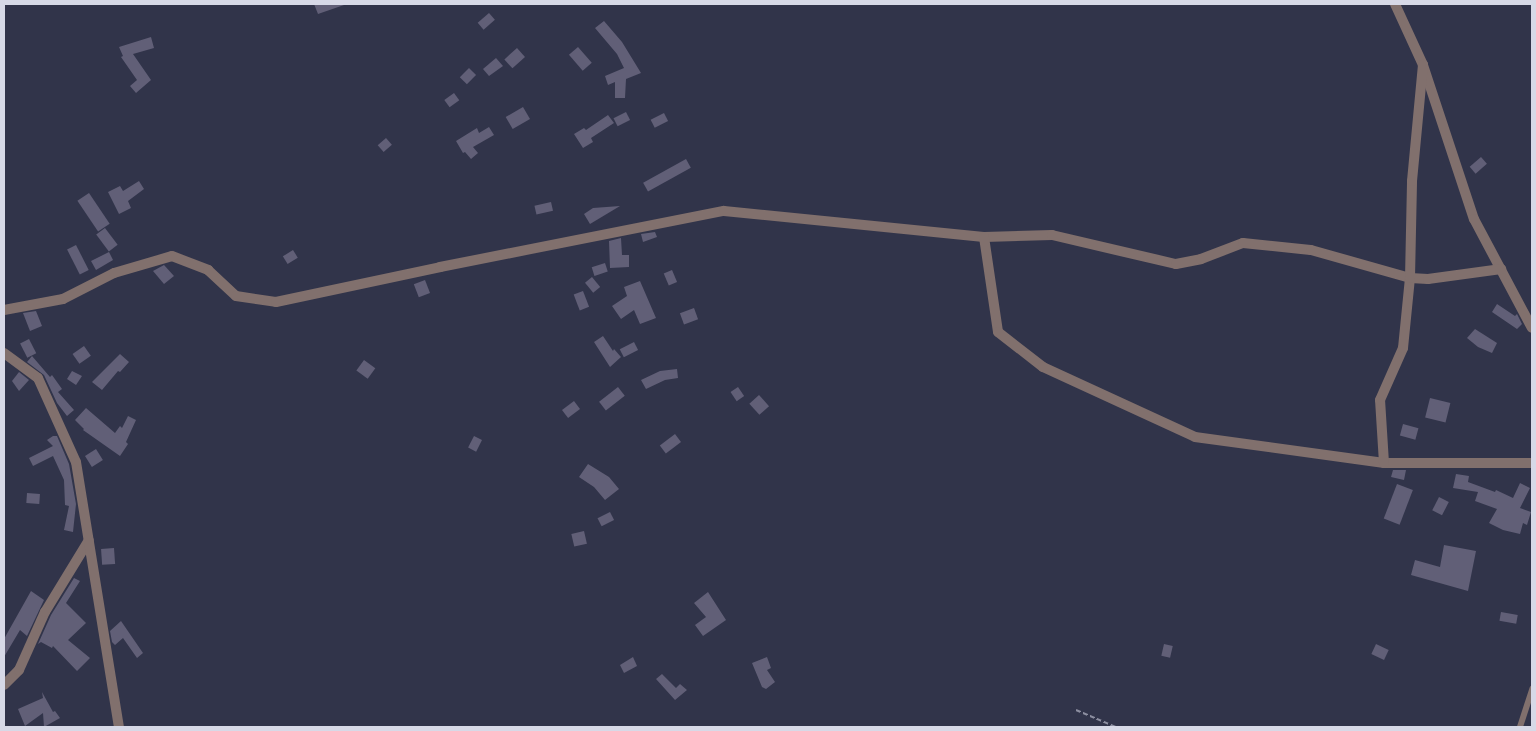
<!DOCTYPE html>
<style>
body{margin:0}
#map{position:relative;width:1536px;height:731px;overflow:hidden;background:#31344a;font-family:"Times New Roman",serif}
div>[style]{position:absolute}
.building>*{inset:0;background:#615f77;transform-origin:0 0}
.path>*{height:2px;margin-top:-1px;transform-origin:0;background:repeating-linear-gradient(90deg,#8c8ea0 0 5px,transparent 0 7.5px)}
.service>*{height:5.5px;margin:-2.75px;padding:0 2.75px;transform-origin:2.75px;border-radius:2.75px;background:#81706d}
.minor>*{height:10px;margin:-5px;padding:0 5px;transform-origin:5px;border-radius:5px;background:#81706d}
.tertiary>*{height:10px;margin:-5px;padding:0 5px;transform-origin:5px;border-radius:5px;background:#81706d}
span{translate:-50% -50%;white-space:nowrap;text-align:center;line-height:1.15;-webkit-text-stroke:5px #31344a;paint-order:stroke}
.frame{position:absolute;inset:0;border:5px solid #d7d9e7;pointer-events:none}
</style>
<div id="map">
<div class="building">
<div style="clip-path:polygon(314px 4px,343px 4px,344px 5px,318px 14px)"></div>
<div style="left:489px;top:13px;width:9px;height:15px;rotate:49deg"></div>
<div style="clip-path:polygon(604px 21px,622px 42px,641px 73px,626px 79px,625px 98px,615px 98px,615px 82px,608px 85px,605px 76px,624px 68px,617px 54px,595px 28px)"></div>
<div style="clip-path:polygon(151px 37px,154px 48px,133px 54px,151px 80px,136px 93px,130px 86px,137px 80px,121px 57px,123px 56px,119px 47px)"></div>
<div style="left:578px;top:47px;width:21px;height:12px;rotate:49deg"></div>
<div style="left:517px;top:48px;width:12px;height:17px;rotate:48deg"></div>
<div style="clip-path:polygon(496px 58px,503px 66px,489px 76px,483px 69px)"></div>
<div style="left:469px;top:68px;width:10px;height:13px;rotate:45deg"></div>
<div style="left:454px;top:93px;width:9px;height:12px;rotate:54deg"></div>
<div style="left:523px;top:107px;width:14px;height:20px;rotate:60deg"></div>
<div style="left:626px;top:112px;width:9px;height:14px;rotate:63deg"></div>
<div style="left:664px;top:113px;width:9px;height:15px;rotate:63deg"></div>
<div style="clip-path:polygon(608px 115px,614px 123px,591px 138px,593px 142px,583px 148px,574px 134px,584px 128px,586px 130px)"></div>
<div style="clip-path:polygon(489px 127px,494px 135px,473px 147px,478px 153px,471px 159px,465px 152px,463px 153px,456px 141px,477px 128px,479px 133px)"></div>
<div style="left:386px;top:138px;width:9px;height:11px;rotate:49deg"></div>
<div style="left:1481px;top:157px;width:9px;height:15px;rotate:49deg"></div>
<div style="left:686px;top:159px;width:10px;height:49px;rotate:61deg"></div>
<div style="clip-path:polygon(139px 181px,144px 189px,128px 201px,131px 208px,119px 214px,108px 192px,120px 186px,123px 191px)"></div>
<div style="left:89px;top:193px;width:37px;height:14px;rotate:56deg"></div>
<div style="left:551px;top:202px;width:9px;height:17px;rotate:77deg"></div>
<div style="clip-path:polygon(620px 206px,590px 224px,584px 214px,593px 208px)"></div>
<div style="left:105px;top:228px;width:21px;height:11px;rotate:53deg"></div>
<div style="clip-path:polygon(655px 232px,657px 237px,643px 242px,641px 234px)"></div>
<div style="clip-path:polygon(621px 238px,622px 255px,629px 255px,629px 267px,610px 268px,609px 241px)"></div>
<div style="left:76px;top:245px;width:28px;height:10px;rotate:63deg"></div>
<div style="left:293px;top:250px;width:9px;height:12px;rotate:58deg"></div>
<div style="clip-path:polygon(109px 252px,113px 260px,96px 270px,91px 261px)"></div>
<div style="left:605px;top:263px;width:9px;height:14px;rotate:72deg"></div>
<div style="clip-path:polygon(164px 265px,174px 276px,164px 284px,153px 271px)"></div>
<div style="left:672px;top:270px;width:13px;height:9px;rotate:67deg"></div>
<div style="left:592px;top:277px;width:13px;height:9px;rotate:51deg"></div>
<div style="left:425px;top:280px;width:14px;height:12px;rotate:69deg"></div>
<div style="clip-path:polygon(640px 281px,656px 318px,640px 324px,634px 310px,621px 319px,612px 306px,627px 296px,624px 287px)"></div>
<div style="left:583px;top:291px;width:17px;height:10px;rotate:69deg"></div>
<div style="clip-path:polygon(1497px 304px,1515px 316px,1517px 314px,1522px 324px,1517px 329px,1492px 312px)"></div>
<div style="left:694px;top:308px;width:12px;height:15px;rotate:70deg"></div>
<div style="clip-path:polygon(36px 311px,42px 326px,30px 331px,23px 313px)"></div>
<div style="clip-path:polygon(1475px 329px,1497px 343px,1492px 353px,1478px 347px,1467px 338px)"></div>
<div style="clip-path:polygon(603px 336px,613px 351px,614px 349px,621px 357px,610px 367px,594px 342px)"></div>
<div style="left:29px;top:339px;width:16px;height:10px;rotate:63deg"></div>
<div style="left:634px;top:342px;width:9px;height:16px;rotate:63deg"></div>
<div style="left:84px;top:346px;width:12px;height:14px;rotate:55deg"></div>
<div style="clip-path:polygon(120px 354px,129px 362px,120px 372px,118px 371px,102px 390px,92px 382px)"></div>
<div style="clip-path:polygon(32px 356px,50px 377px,52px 375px,62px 389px,58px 392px,74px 410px,67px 416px,57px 403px,44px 375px,27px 362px)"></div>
<div style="left:364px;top:360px;width:14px;height:13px;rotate:36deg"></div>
<div style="clip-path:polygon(677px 369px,678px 378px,665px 380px,646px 389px,641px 380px,660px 371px)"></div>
<div style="clip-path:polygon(72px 371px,82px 376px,76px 385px,67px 379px)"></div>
<div style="clip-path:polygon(19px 372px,29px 380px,19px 391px,12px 381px)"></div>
<div style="left:618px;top:387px;width:11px;height:24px;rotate:52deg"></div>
<div style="left:738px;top:387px;width:11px;height:9px;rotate:56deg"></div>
<div style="left:759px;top:395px;width:15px;height:13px;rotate:48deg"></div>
<div style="left:1430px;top:398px;width:21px;height:20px;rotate:14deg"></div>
<div style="left:574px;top:401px;width:10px;height:15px;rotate:53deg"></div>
<div style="clip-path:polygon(86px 408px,115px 433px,120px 426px,122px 428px,128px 416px,136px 420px,126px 442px,128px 444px,120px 456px,83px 430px,84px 429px,75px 420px)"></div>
<div style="left:1403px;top:424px;width:16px;height:12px;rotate:15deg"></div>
<div style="left:675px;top:434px;width:10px;height:19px;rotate:53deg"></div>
<div style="clip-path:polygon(53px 436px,57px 436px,69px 464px,76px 504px,73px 532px,64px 530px,69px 506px,65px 505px,64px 480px,53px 456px,33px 466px,29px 458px,53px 446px,47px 440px)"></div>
<div style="left:474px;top:436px;width:9px;height:13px;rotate:27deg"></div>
<div style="left:96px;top:449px;width:13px;height:13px;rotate:58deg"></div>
<div style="clip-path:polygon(588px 464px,609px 477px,619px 489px,605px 500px,594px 487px,579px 477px)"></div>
<div style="clip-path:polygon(1393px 470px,1406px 470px,1404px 480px,1391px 477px)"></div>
<div style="clip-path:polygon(1456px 474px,1469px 476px,1468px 482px,1495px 492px,1496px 490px,1513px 498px,1520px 483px,1530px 488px,1520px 508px,1531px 512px,1527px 525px,1523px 523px,1520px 534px,1503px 530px,1489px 523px,1497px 509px,1475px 501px,1478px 492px,1453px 488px)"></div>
<div style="left:1397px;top:484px;width:17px;height:37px;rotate:21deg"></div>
<div style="left:27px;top:493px;width:13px;height:10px;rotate:4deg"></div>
<div style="left:1439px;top:497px;width:11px;height:15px;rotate:27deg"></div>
<div style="left:610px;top:512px;width:9px;height:14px;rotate:63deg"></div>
<div style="left:584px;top:531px;width:13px;height:13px;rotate:77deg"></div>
<div style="clip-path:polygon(1444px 545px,1476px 551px,1468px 591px,1411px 575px,1415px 560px,1440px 567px)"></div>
<div style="left:114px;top:548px;width:16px;height:13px;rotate:86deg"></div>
<div style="clip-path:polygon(74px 578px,80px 581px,66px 603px,86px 623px,68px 640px,90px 658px,77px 671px,53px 646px,52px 648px,41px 642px,38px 644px,51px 615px)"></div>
<div style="clip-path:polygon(31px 591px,44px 600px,27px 636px,20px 630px,4px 657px,4px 639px)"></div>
<div style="clip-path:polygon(708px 592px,726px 620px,703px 636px,695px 625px,706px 617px,694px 603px)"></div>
<div style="left:1501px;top:612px;width:17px;height:9px;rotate:10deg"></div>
<div style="clip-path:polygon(121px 621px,143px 653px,137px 658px,123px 638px,115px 645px,112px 642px,110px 631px)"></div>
<div style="left:1164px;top:644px;width:9px;height:12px;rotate:13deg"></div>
<div style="left:1376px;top:644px;width:14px;height:11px;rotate:25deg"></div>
<div style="clip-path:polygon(633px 657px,637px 666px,624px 673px,620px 665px)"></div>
<div style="clip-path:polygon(767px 657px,771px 668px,767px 670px,775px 682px,766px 689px,762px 687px,752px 663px)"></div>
<div style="clip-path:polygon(662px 674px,676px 688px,680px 684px,687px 690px,675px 700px,656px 679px)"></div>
<div style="clip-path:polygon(42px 692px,53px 712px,55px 711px,60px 718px,44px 727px,43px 713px,25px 726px,18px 709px,43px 698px)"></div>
</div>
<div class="path">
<div style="left:1076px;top:710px;width:43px;rotate:23deg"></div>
</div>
<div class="service">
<div style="left:1520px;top:727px;width:40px;rotate:-72deg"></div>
</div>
<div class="minor">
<div style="left:1395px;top:4px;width:67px;rotate:65.3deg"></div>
<div style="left:1423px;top:65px;width:162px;rotate:71.7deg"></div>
<div style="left:1474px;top:219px;width:123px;rotate:62deg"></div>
<div style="left:984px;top:237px;width:68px;rotate:-1.7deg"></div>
<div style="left:1052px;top:235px;width:127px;rotate:13.2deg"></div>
<div style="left:1176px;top:264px;width:25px;rotate:-11deg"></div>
<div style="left:1201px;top:259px;width:45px;rotate:-20.9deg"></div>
<div style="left:1243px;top:243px;width:68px;rotate:5.9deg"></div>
<div style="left:1311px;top:250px;width:103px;rotate:15.8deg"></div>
<div style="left:1410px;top:278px;width:18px;rotate:3deg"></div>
<div style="left:1428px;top:279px;width:74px;rotate:-7.8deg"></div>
<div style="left:4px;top:310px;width:60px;rotate:-10.6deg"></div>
<div style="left:63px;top:299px;width:57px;rotate:-27deg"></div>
<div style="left:114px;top:273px;width:60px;rotate:-16.3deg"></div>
<div style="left:172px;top:256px;width:39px;rotate:21deg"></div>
<div style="left:208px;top:270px;width:38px;rotate:43deg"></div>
<div style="left:236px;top:296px;width:40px;rotate:8.5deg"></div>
<div style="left:276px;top:302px;width:168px;rotate:-12deg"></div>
<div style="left:440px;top:267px;width:289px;rotate:-11.2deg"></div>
<div style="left:724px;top:211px;width:261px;rotate:5.7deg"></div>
<div style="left:984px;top:237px;width:96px;rotate:81.6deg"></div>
<div style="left:998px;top:332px;width:57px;rotate:37.9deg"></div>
<div style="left:1043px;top:367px;width:167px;rotate:24.7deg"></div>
<div style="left:1195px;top:437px;width:191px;rotate:7.8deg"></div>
<div style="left:1384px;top:463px;width:148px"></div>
<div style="left:1384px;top:463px;width:63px;rotate:-93.6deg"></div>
<div style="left:1380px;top:400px;width:57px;rotate:-66.1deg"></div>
<div style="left:1403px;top:348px;width:70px;rotate:-84.3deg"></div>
<div style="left:1410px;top:278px;width:97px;rotate:-88.8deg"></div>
<div style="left:1412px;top:181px;width:117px;rotate:-84.6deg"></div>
<div style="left:4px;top:685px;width:21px;rotate:-45deg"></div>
<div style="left:19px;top:670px;width:64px;rotate:-65.9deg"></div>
<div style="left:45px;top:612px;width:84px;rotate:-58.6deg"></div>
</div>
<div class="tertiary">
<div style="left:4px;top:353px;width:42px;rotate:36.3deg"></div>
<div style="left:38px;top:378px;width:92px;rotate:65.7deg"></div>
<div style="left:76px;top:462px;width:268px;rotate:80.8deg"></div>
</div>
<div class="frame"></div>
</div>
